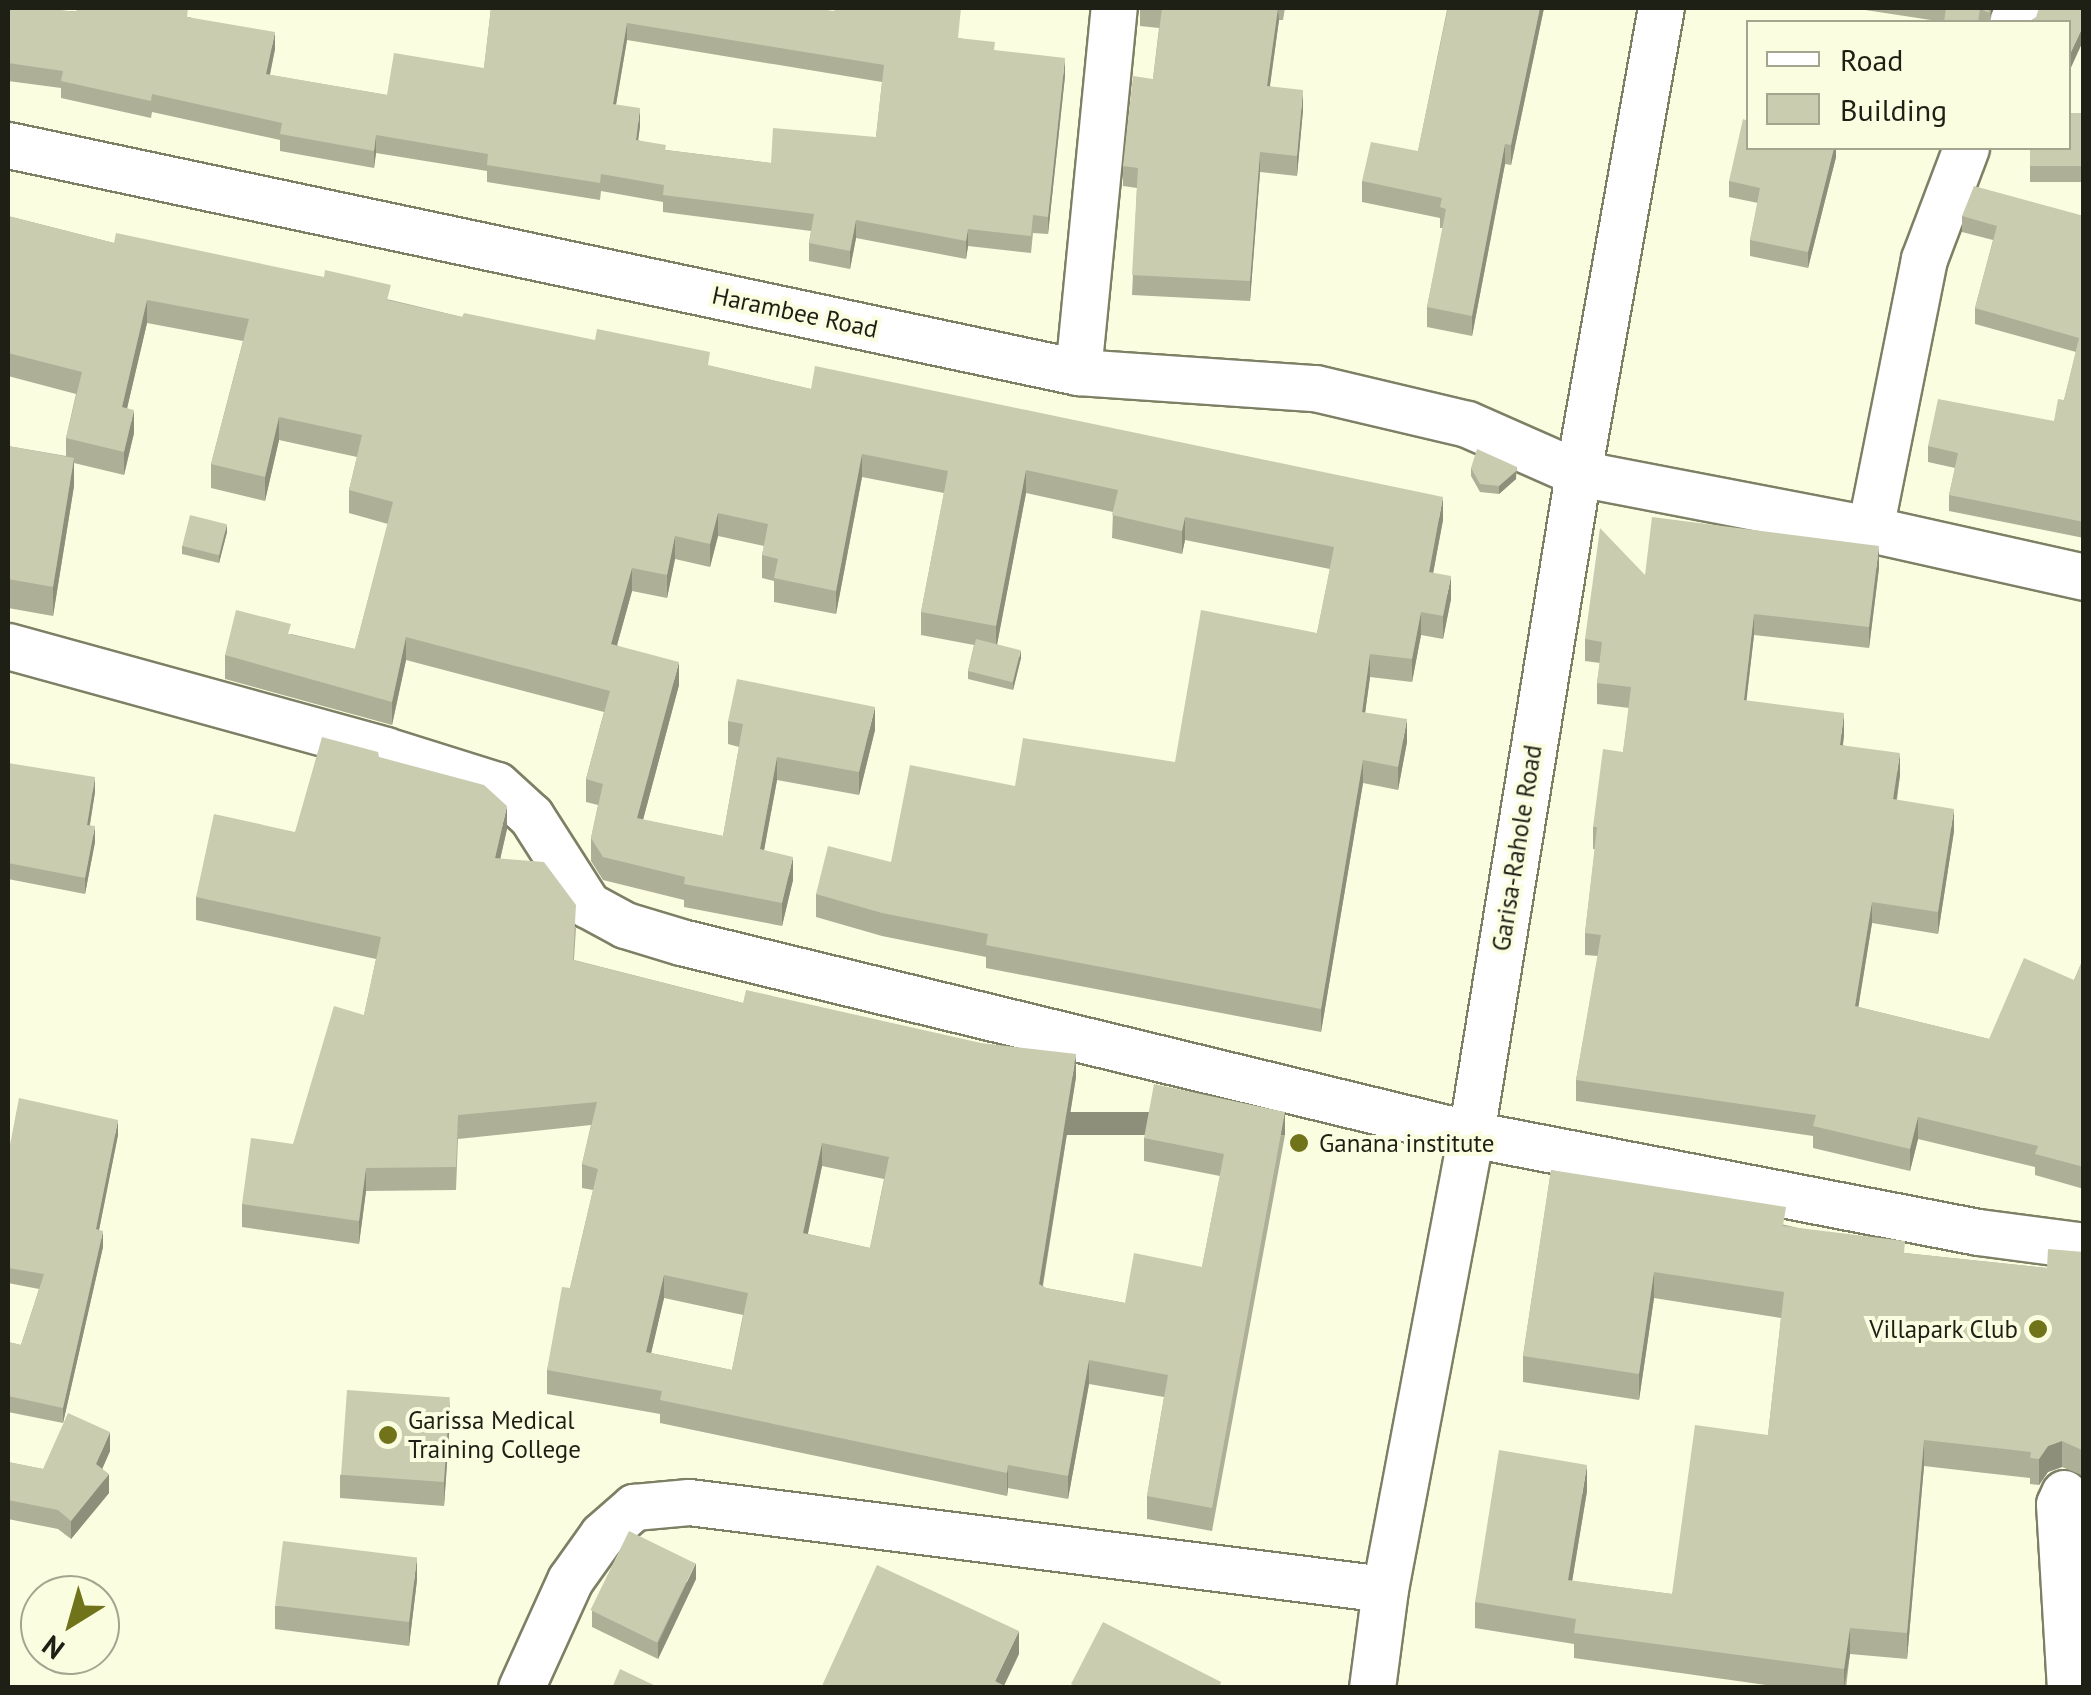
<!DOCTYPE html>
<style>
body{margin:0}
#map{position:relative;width:2091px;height:1695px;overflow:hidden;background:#fbfde0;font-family:"PT Sans",sans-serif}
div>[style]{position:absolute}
.roads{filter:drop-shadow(2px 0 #7e8066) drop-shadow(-2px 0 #7e8066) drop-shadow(0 2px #7e8066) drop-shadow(0 -2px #7e8066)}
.street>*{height:45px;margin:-22.5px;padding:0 22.5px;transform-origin:22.5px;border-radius:22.5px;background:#fff}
.wall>*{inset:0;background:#aeaf97}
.shaded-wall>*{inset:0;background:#8d8f7b;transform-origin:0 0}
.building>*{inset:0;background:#caccb0;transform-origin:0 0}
.dots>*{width:28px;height:28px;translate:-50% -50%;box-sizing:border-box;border:5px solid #fbfde0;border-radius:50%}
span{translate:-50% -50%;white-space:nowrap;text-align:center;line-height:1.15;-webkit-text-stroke:8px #fbfde0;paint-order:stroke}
.street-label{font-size:25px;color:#1f2015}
.poi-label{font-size:25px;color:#1f2015}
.left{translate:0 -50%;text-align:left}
.right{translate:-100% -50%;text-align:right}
.frame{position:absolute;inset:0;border:10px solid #1f2015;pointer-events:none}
.legend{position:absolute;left:1746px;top:20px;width:325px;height:130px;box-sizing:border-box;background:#fbfde0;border:2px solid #a3a58f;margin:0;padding:12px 18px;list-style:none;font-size:30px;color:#1f2015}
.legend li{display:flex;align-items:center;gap:20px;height:50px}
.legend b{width:50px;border:2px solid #a3a58f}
.north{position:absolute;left:20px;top:1575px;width:100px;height:100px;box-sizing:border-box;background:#fbfde0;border:2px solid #a3a58f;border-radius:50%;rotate:217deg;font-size:28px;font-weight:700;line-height:40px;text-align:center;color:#1f2015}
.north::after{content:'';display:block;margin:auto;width:35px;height:45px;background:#70731a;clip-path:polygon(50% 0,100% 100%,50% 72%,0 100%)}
</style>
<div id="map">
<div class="roads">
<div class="street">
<div style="left:2012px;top:22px;width:15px;rotate:-67deg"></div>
<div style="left:8px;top:145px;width:1094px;rotate:11.98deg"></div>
<div style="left:1078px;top:372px;width:238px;rotate:3.9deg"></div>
<div style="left:1315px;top:388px;width:156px;rotate:13.3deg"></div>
<div style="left:1467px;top:424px;width:121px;rotate:23.8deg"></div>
<div style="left:1578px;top:473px;width:297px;rotate:10.9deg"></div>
<div style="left:1870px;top:529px;width:219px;rotate:12.6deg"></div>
<div style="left:1078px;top:372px;width:366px;rotate:-84.4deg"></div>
<div style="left:1870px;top:529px;width:275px;rotate:-78.7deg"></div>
<div style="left:1924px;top:259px;width:119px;rotate:-69.3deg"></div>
<div style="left:8px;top:646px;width:391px;rotate:15.4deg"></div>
<div style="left:385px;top:750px;width:117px;rotate:17.4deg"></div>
<div style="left:497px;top:785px;width:46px;rotate:42.4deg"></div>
<div style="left:531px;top:816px;width:106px;rotate:57.4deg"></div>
<div style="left:588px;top:905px;width:42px;rotate:28.4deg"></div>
<div style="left:625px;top:925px;width:59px;rotate:16.9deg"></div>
<div style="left:681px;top:942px;width:813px;rotate:13.66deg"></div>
<div style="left:1471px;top:1134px;width:516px;rotate:10.94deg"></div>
<div style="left:1978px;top:1232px;width:107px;rotate:7.5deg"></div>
<div style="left:2064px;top:1493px;width:12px;rotate:114deg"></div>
<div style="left:2059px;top:1504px;width:184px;rotate:86.6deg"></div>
<div style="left:521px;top:1688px;width:119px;rotate:-65.6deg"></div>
<div style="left:570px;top:1580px;width:55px;rotate:-54.6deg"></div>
<div style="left:602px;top:1535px;width:43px;rotate:-41.2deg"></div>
<div style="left:634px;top:1507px;width:55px;rotate:-5.2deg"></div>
<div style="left:689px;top:1502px;width:701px;rotate:7.13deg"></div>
<div style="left:1372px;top:1688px;width:100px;rotate:-82.5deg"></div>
<div style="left:1385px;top:1589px;width:463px;rotate:-79.3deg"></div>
<div style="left:1471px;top:1134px;width:670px;rotate:-80.8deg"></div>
<div style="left:1578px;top:473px;width:472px;rotate:-79.9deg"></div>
</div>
</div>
<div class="wall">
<div style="clip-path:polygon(evenodd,8px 8px,189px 17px,275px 49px,270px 75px,387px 95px,484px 68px,491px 8px,960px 38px,1065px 76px,1048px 234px,1033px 233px,1031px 253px,968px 246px,966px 259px,856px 238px,850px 269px,809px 261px,809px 243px,811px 231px,663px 212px,663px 202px,601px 191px,600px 200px,487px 182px,487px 171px,376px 153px,374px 168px,280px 151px,280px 140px,152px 112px,151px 118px,61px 98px,61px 88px,8px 81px,8px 8px,627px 40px,882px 82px,876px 137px,771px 163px,666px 150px,638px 140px,640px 126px,616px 105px,627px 40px)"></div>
<div style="clip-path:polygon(1140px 8px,1285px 8px,1283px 20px,1279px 20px,1270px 86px,1303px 110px,1297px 176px,1260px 172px,1250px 301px,1132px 295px,1137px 188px,1123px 186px,1123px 166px,1153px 79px,1159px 28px,1140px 26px)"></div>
<div style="clip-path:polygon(1434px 8px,1544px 8px,1511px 165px,1505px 164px,1472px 336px,1427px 327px,1427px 307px,1443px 228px,1440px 228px,1440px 218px,1362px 202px,1362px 181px,1418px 151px,1447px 10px)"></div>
<div style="clip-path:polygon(1852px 8px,1991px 8px,1990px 22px,1944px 22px)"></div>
<div style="clip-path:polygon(2084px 113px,2084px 182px,2030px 182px,2030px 148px)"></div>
<div style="clip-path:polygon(1836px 148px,1836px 157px,1808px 268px,1750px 256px,1750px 240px,1758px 203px,1729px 197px,1729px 181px)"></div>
<div style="clip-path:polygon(8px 216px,114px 243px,391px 300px,462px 317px,710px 366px,811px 389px,1443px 520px,1433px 573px,1451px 599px,1443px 639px,1421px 635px,1412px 682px,1370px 677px,1365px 713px,1407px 742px,1398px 790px,1363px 783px,1321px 1032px,986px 968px,986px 957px,882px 936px,816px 917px,816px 894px,891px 862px,1015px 786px,1175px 762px,1317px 633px,1330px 569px,1185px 540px,1182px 554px,1112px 538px,1113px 512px,1026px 493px,997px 644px,1021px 658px,1013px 690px,968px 679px,968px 671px,974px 645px,921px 635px,921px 612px,944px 493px,862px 477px,836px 614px,774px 602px,774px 581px,762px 578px,762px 555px,764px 546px,718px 536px,710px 567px,675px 559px,667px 598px,632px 591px,617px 645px,679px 685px,643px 820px,723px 836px,739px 747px,728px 744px,728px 721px,875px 730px,859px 795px,777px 780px,764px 850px,793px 880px,782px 926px,684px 907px,684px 900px,603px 880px,591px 861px,591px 838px,598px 805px,586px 802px,586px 779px,604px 712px,406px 660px,392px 725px,225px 679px,225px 655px,291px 634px,355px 649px,388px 524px,349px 513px,349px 490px,357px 457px,279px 440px,265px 501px,211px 488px,211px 464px,243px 341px,147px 323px,127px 408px,134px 433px,124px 475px,74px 463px,74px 486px,53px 616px,8px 608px,8px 446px,66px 456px,66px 438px,76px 394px,8px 376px)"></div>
<div style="clip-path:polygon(1962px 216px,2084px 216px,2084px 538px,1949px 511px,1949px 495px,1955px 468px,1928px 462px,1928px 446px,2054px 421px,2064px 400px,2076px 352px,1975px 324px,1975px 308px,1993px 240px,1962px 232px)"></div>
<div style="clip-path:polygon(1517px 467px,1516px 479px,1499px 494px,1480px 492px,1471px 476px,1471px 468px)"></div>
<div style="clip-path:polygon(227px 532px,219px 563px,182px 554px,182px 546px)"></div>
<div style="clip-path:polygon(1879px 568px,1869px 648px,1754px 635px,1746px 701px,1844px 735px,1843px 745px,1900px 775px,1897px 800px,1954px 831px,1938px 934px,1872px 923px,1858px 1007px,1989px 1039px,2074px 980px,2084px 957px,2084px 1189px,2035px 1175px,2035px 1167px,1918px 1139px,1910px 1171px,1813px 1148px,1813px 1136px,1576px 1101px,1576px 1080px,1598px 956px,1585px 955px,1585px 933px,1595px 849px,1593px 849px,1593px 827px,1623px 752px,1629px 708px,1597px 704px,1597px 683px,1600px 663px,1585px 661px,1585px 639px,1645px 575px)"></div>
<div style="clip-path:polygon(evenodd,379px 757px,507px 829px,500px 859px,576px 928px,574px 960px,743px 1003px,1076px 1077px,1043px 1286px,1046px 1288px,1125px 1303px,1202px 1267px,1220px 1176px,1144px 1161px,1144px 1138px,1285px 1135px,1212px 1531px,1147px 1519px,1147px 1496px,1164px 1397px,1089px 1384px,1068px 1499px,1008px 1488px,1007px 1496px,660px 1423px,660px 1414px,547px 1394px,547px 1370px,570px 1288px,593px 1190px,582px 1188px,582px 1164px,591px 1125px,458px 1139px,456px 1190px,366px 1191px,359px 1244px,242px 1227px,242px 1204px,293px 1144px,364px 1015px,376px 959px,196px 920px,196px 897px,295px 832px,379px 757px,822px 1166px,884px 1179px,870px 1248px,808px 1234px,822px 1166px,379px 757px,664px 1298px,743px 1315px,732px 1370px,651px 1353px,664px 1298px)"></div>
<div style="clip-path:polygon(8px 763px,95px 792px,90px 825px,95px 842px,85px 894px,8px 879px)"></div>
<div style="clip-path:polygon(118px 1135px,99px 1230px,103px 1247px,63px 1423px,8px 1412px,8px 1342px,21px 1345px,39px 1289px,8px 1283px,8px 1155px)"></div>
<div style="clip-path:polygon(1551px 1170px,1905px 1253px,2047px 1268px,2084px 1252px,2084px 1476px,2062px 1467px,2048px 1472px,2039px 1485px,2030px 1484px,2030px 1478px,1924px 1466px,1907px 1659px,1850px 1654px,1846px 1688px,1787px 1688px,1574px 1658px,1574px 1644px,1475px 1628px,1475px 1602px,1587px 1491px,1572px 1581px,1672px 1594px,1768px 1435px,1781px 1318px,1654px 1298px,1639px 1400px,1523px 1382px,1523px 1356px)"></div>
<div style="clip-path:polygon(450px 1421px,444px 1506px,340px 1498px,340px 1475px)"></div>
<div style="clip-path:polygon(110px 1451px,102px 1469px,109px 1493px,71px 1539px,58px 1529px,8px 1519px,8px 1462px,43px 1469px)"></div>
<div style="clip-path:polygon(696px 1579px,658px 1659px,592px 1627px,592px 1611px)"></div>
<div style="clip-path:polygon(417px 1580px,409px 1646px,275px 1629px,275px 1606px)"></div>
</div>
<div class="shaded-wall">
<div style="clip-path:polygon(1278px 8px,1279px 20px,1267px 106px,1267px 86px)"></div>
<div style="clip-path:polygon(1540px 8px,1544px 8px,1511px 165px,1511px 145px)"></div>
<div style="clip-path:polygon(627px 23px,627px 40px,613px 122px,613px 104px)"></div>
<div style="clip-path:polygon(2084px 24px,2084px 39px,2069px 72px,2069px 56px)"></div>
<div style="clip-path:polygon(275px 32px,275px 49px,266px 92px,266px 74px)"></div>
<div style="clip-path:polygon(1065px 58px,1065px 76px,1048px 234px,1048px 217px)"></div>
<div style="clip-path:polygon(1303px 90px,1303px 110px,1297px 176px,1297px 156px)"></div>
<div style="clip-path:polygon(640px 108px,640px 126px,636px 157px,636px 140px)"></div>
<div style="clip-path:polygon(376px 135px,376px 153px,374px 168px,374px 151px)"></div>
<div style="clip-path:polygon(1505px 144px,1505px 164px,1472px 336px,1472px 316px)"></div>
<div style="clip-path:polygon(1834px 148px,1836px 148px,1836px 157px,1808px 268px,1808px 252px)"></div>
<div style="clip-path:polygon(1260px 152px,1260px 172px,1250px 301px,1250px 281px)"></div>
<div style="clip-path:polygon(856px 220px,856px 238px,850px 269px,850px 251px)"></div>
<div style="clip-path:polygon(968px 229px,968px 246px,966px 259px,966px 241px)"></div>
<div style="clip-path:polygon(147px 300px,147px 323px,122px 430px,122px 407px)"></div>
<div style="clip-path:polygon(134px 410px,134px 433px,124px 475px,124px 452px)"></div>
<div style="clip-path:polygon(279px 417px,279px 440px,265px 501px,265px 477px)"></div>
<div style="clip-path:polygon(862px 454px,862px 477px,836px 614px,836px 591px)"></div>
<div style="clip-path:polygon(74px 458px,74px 486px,53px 616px,53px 587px)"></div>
<div style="clip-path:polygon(1026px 470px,1026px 493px,996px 650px,996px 626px)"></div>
<div style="clip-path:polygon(1516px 471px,1516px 479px,1499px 494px,1499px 486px)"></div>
<div style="clip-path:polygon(1443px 497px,1443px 520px,1429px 595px,1429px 572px)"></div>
<div style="clip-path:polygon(718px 513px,718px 536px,710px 567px,710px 544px)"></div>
<div style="clip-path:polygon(1185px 517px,1185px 540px,1182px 554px,1182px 531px)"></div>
<div style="clip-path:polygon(227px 524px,227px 532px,219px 563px,219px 555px)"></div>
<div style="clip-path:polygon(675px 536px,675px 559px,667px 598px,667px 575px)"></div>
<div style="clip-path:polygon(1879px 546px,1879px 568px,1869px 648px,1869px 627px)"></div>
<div style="clip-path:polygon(632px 568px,632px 591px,611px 667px,611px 644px)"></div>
<div style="clip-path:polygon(1451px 576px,1451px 599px,1443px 639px,1443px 616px)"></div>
<div style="clip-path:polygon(1421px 612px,1421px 635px,1412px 682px,1412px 659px)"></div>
<div style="clip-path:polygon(1754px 614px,1754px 635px,1744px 722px,1744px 700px)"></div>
<div style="clip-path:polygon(406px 637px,406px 660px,392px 725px,392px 702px)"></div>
<div style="clip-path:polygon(1021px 650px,1021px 658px,1013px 690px,1013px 682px)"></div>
<div style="clip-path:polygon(1370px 654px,1370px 677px,1362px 736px,1362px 712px)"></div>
<div style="clip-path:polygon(679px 662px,679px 685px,637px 842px,637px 818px)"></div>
<div style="clip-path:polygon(875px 707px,875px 730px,859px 795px,859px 772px)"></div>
<div style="clip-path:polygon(1844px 713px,1844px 735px,1840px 767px,1840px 745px)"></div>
<div style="clip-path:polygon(1407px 719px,1407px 742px,1398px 790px,1398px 767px)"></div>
<div style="clip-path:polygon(1900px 753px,1900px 775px,1893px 821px,1893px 799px)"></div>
<div style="clip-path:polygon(777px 757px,777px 780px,760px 872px,760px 849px)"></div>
<div style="clip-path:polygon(1363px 760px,1363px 783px,1321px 1032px,1321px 1009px)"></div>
<div style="clip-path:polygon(95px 777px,95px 792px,87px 841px,87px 825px)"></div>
<div style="clip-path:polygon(507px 806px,507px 829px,495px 882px,495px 858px)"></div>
<div style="clip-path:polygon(1954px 809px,1954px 831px,1938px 934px,1938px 912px)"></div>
<div style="clip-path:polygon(95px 826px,95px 842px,85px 894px,85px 878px)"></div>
<div style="clip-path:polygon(793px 857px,793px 880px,782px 926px,782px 903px)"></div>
<div style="clip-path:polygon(1872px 902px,1872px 923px,1855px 1028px,1855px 1006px)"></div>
<div style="clip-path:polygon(1076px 1054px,1076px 1077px,1039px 1307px,1039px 1284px)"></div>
<div style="left:1285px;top:1112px;width:23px;height:403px;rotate:90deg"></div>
<div style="clip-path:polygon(1918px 1117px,1918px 1139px,1910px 1171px,1910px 1149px)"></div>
<div style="clip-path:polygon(118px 1120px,118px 1135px,96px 1245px,96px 1229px)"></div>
<div style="clip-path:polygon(822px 1143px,822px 1166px,803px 1256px,803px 1233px)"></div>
<div style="clip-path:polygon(366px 1168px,366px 1191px,359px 1244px,359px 1221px)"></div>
<div style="clip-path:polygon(103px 1231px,103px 1247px,63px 1423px,63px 1408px)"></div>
<div style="clip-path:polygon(1654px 1272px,1654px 1298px,1639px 1400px,1639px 1374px)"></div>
<div style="clip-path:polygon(664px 1275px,664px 1298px,646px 1375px,646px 1352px)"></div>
<div style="clip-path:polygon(1089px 1360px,1089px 1384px,1068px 1499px,1068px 1476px)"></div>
<div style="clip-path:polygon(450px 1398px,450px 1421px,444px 1506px,444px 1483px)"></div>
<div style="clip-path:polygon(110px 1432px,110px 1451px,96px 1483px,96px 1464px)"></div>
<div style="clip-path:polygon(1924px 1440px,1924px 1466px,1907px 1659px,1907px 1633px)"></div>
<div style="clip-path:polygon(2062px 1441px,2062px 1467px,2048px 1472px,2039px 1485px,2039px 1459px,2048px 1446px)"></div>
<div style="clip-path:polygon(1008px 1465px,1008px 1488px,1007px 1496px,1007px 1473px)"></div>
<div style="clip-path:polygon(1587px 1465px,1587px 1491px,1568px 1606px,1568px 1580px)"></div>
<div style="clip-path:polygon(109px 1474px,109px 1493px,71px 1539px,71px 1521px)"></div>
<div style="clip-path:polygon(417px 1557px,417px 1580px,409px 1646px,409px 1622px)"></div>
<div style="clip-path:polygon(696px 1563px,696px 1579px,658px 1659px,658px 1643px)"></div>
<div style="clip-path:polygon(1850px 1628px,1850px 1654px,1844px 1688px,1844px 1669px)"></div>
<div style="clip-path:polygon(1019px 1631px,1019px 1654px,1003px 1688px,995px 1681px)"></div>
</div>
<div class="building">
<div style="clip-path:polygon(evenodd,8px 8px,44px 8px,76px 12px,77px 8px,188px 8px,187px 17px,275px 32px,266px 74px,387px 95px,394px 53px,484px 68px,491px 8px,813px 8px,834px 11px,835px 8px,961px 8px,958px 38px,995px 42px,994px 50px,1065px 58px,1048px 217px,1033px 215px,1031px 236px,968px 229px,966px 241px,856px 220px,850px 251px,809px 243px,814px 214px,663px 195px,664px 185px,601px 174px,600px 183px,487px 165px,488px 154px,376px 135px,374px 151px,280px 134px,282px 123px,152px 94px,151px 101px,61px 81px,63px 71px,8px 63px,8px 8px,627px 23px,884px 65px,876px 137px,773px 128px,771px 163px,665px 150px,666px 145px,636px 140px,640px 108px,613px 104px,627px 23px)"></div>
<div style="clip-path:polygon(1158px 8px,1278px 8px,1267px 86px,1303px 90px,1297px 156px,1260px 152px,1250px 281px,1132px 275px,1138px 168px,1123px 166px,1133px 76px,1153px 79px,1162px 8px)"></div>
<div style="clip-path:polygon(1448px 8px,1540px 8px,1511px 145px,1505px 144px,1472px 316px,1427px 307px,1446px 209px,1440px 207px,1442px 198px,1362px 181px,1371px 142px,1418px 151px)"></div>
<div style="clip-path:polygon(1946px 8px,1988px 8px,1990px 13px,1980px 9px,1978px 22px,1944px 22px)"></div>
<div style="clip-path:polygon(2039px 8px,2084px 8px,2084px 24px,2069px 56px,2068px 22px,2028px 22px,2036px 17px)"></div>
<div style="clip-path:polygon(2068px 113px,2084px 113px,2084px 166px,2030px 166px,2030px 148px,2068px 148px)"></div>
<div style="clip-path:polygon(1743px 119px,1748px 121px,1748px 148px,1834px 148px,1808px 252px,1750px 240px,1760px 188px,1729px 181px)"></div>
<div style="clip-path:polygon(1974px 186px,2084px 216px,2084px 522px,1949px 495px,1958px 453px,1928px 446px,1938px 399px,2054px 421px,2058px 399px,2064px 400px,2079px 338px,1975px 308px,1997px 226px,1962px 216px)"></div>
<div style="clip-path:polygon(8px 216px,114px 243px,116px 233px,324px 277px,325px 270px,391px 285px,387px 300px,462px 317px,464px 313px,595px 340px,597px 329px,710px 352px,708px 365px,811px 389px,815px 366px,1443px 497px,1429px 572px,1451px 576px,1443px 616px,1421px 612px,1412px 659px,1370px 654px,1362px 712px,1407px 719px,1398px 767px,1363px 760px,1321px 1009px,986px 945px,988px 934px,882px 913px,816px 894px,828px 846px,891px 862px,910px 765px,1015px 786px,1023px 738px,1175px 762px,1201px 610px,1317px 633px,1334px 547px,1185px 517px,1182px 531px,1112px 515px,1118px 490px,1026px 470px,996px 626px,921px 612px,948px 471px,862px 454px,836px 591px,774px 578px,778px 559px,762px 555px,768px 524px,718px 513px,710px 544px,675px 536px,667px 575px,632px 568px,611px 644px,679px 662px,637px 818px,723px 836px,743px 724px,728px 721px,737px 679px,875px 707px,859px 772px,777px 757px,760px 849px,793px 857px,782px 903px,684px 884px,685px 877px,603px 857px,591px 838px,603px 784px,586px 779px,610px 691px,406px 637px,392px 702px,225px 655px,236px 610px,291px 624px,288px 634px,355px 649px,393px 502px,349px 490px,362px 435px,279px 417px,265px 477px,211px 464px,249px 319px,147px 300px,122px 407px,134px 410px,124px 452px,66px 438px,82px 372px,8px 353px)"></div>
<div style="clip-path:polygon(8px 446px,74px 458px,53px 587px,8px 579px)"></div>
<div style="clip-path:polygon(1477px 449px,1517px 467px,1516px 471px,1499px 486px,1480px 484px,1471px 468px)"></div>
<div style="left:190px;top:515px;width:38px;height:32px;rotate:14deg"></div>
<div style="clip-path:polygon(1652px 517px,1879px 546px,1869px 627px,1754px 614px,1744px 700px,1844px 713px,1840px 745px,1900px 753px,1893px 799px,1954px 809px,1938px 912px,1872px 902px,1855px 1006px,1989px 1039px,2024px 958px,2074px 980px,2084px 957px,2084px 1167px,2035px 1154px,2038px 1146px,1918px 1117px,1910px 1149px,1813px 1126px,1816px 1115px,1576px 1080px,1601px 935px,1585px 933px,1597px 827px,1593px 827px,1603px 749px,1623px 752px,1631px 687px,1597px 683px,1602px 642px,1585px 639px,1600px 528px,1645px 575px)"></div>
<div style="left:976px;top:639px;width:46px;height:33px;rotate:14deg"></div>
<div style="clip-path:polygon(evenodd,322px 737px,378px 752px,379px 757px,484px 785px,507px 806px,495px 858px,544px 862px,576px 905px,573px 960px,743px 1003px,746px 990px,981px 1043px,1076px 1054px,1039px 1284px,1046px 1288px,1125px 1303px,1134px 1253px,1202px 1267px,1224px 1154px,1144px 1138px,1154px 1084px,1285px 1112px,1212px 1508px,1147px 1496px,1168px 1375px,1089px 1360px,1068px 1476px,1008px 1465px,1007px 1473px,660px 1400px,662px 1391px,547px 1370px,562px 1287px,570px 1288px,598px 1169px,582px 1164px,597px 1102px,458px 1115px,456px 1167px,366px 1168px,359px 1221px,242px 1204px,251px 1138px,293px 1144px,334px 1006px,364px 1015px,381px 937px,196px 897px,214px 814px,295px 832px,322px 737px,822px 1143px,889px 1157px,870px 1248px,803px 1233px,822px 1143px,322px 737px,664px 1275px,748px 1293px,732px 1370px,646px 1352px,664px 1275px)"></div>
<div style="clip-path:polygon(8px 763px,95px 777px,87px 825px,95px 826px,85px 878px,8px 863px)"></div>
<div style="clip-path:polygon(19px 1098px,118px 1120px,96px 1229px,103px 1231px,63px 1408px,8px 1396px,8px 1342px,21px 1345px,44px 1274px,8px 1268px,8px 1155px)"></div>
<div style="clip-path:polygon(1551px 1170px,1786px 1207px,1783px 1226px,1905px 1241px,1904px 1253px,2047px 1268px,2048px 1249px,2084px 1252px,2084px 1451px,2062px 1441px,2048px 1446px,2039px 1459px,2030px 1458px,2031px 1452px,1924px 1440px,1907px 1633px,1850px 1628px,1844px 1669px,1574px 1633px,1576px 1619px,1475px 1602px,1499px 1450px,1587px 1465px,1568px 1580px,1672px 1594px,1695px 1425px,1768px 1435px,1784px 1292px,1654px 1272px,1639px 1374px,1523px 1356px)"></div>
<div style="left:347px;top:1390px;width:103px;height:85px;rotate:4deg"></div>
<div style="clip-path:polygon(68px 1413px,110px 1432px,96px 1464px,109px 1474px,71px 1521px,58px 1510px,8px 1500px,8px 1462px,43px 1469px)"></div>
<div style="left:629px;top:1531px;width:74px;height:88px;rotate:26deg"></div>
<div style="left:283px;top:1541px;width:135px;height:65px;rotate:7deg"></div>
<div style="clip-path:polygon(877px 1565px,1019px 1631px,995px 1681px,1009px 1688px,821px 1688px)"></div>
<div style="clip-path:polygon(1103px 1622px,1221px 1682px,1219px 1688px,1078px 1688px,1071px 1684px)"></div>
<div style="clip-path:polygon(620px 1669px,660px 1688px,612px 1688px)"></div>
</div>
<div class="dots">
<div style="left:1299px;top:1143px;background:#70731a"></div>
<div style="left:2038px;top:1329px;background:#70731a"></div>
<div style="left:388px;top:1435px;background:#70731a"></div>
</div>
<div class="street-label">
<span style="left:795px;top:312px;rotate:12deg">Harambee Road</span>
<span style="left:1517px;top:848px;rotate:-81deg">Garisa-Rahole Road</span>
</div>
<div class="poi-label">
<span class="left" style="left:1319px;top:1143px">Ganana institute</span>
<span class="right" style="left:2018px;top:1329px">Villapark Club</span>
<span class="left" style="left:408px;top:1435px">Garissa Medical<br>Training College</span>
</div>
<div class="frame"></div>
<ul class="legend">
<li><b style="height:12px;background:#fff"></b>Road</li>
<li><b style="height:28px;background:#caccb0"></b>Building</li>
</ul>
<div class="north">N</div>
</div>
